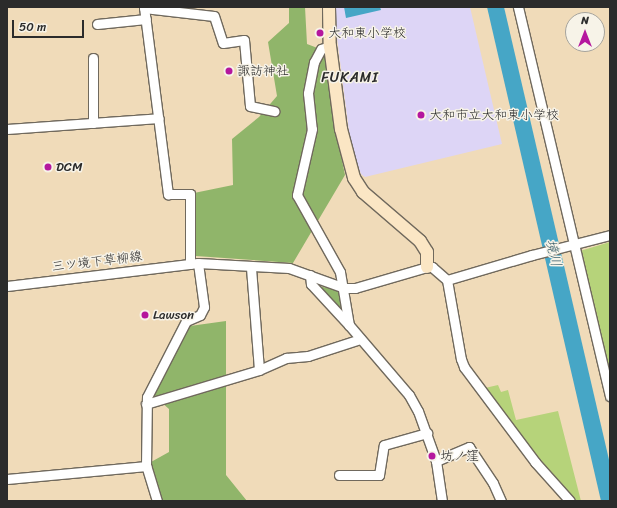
<!DOCTYPE html>
<meta charset="utf-8">
<style>
body{margin:0}
#map{position:relative;width:617px;height:508px;overflow:hidden;background:#f0dbb9;font-family:Sriracha,"Klee One",sans-serif}
div>[style]{position:absolute}
.built>*{inset:0;background:#ddd5f6}
.green>*{inset:0;background:#b6d37a}
.forest>*{inset:0;background:#90b56a}
.water>*{inset:0;background:#46a6c6}
.roads{filter:drop-shadow(1px 0 #70695d) drop-shadow(-1px 0 #70695d) drop-shadow(0 1px #70695d) drop-shadow(0 -1px #70695d)}
.street>*{height:9px;margin:-4.5px;padding:0 4.5px;transform-origin:4.5px;border-radius:4.5px;background:#fff}
.secondary>*{height:12px;margin:-6px;padding:0 6px;transform-origin:6px;border-radius:6px;background:#fbe6c4}
.dots>*{width:11px;height:11px;translate:-50% -50%;box-sizing:border-box;border:2px solid #f7f3e8;border-radius:50%}
span{translate:-50% -50%;white-space:nowrap;text-align:center;line-height:1.15;-webkit-text-stroke:3px #f7f3e8;paint-order:stroke}
.poi-label{font-size:13px;color:#2b2b2b}
.left{translate:0 -50%;text-align:left}
.street-label{font-size:13px;color:#2b2b2b}
.neighbourhood-label{font-size:14px;color:#2b2b2b;letter-spacing:1px}
.water-label{font-size:14px;color:#365c69;font-style:italic}
.frame{position:absolute;inset:0;border:8px solid #2b2b2b;pointer-events:none}
.north{position:absolute;left:565px;top:12px;width:40px;height:40px;box-sizing:border-box;background:#f7f3e8;border:1px solid #a5a39c;border-radius:50%;rotate:0deg;font-size:11px;font-weight:700;line-height:16px;text-align:center;color:#2b2b2b}
.north::after{content:'';display:block;margin:auto;width:14px;height:18px;background:#b5179e;clip-path:polygon(50% 0,100% 100%,50% 72%,0 100%)}
.scale{position:absolute;left:12px;top:20px;width:72px;height:18px;box-sizing:border-box;border:2px solid #2b2b2b;border-top:0;padding-left:5px;font-size:12px;line-height:14px;white-space:nowrap;color:#2b2b2b;-webkit-text-stroke:3px #f7f3e8;paint-order:stroke}
</style>
<div id="map">
<div class="built">
<div style="clip-path:polygon(336px 7px,470px 7px,502px 144px,365px 177px,361px 174px,351px 147px,335px 22px)"></div>
</div>
<div class="green">
<div style="clip-path:polygon(610px 242px,610px 372px,580px 251px)"></div>
<div style="clip-path:polygon(498px 385px,501px 392px,508px 390px,516px 420px,558px 411px,581px 501px,577px 501px,544px 465px,485px 388px)"></div>
</div>
<div class="forest">
<div style="clip-path:polygon(289px 7px,305px 7px,307px 44px,328px 52px,333px 115px,345px 175px,293px 263px,196px 256px,194px 193px,233px 185px,232px 139px,259px 117px,277px 96px,268px 42px,289px 23px)"></div>
<div style="clip-path:polygon(319px 286px,340px 291px,342px 309px,338px 309px)"></div>
<div style="clip-path:polygon(226px 321px,226px 475px,247px 501px,160px 501px,151px 462px,169px 452px,169px 409px,153px 395px,190px 326px)"></div>
</div>
<div class="water">
<div style="clip-path:polygon(344px 7px,380px 7px,381px 10px,346px 18px)"></div>
<div style="clip-path:polygon(487px 7px,504px 7px,610px 464px,610px 501px,601px 501px)"></div>
</div>
<div class="roads">
<div class="street">
<div style="left:144px;top:7px;width:189px;rotate:82.7deg"></div>
<div style="left:168px;top:194px;width:22px"></div>
<div style="left:190px;top:194px;width:70px;rotate:90deg"></div>
<div style="left:518px;top:7px;width:400px;rotate:76.7deg"></div>
<div style="left:144px;top:8px;width:70px;rotate:6.5deg"></div>
<div style="left:214px;top:16px;width:28px;rotate:72deg"></div>
<div style="left:223px;top:43px;width:21px;rotate:-8deg"></div>
<div style="left:244px;top:40px;width:66px;rotate:84.8deg"></div>
<div style="left:250px;top:106px;width:25px;rotate:12deg"></div>
<div style="left:97px;top:24px;width:49px;rotate:-5.8deg"></div>
<div style="left:330px;top:46px;width:9px;rotate:162deg"></div>
<div style="left:321px;top:49px;width:15px;rotate:118deg"></div>
<div style="left:314px;top:62px;width:32px;rotate:101deg"></div>
<div style="left:308px;top:93px;width:36px;rotate:84deg"></div>
<div style="left:312px;top:129px;width:68px;rotate:102.8deg"></div>
<div style="left:297px;top:195px;width:88px;rotate:60.8deg"></div>
<div style="left:340px;top:272px;width:54px;rotate:80.4deg"></div>
<div style="left:349px;top:325px;width:92px;rotate:49.4deg"></div>
<div style="left:409px;top:395px;width:18px;rotate:61deg"></div>
<div style="left:418px;top:411px;width:53px;rotate:70.2deg"></div>
<div style="left:436px;top:461px;width:40px;rotate:81.5deg"></div>
<div style="left:93px;top:58px;width:65px;rotate:90deg"></div>
<div style="left:7px;top:129px;width:152px;rotate:-4.1deg"></div>
<div style="left:251px;top:268px;width:102px;rotate:85.5deg"></div>
<div style="left:259px;top:370px;width:30px;rotate:-24deg"></div>
<div style="left:286px;top:358px;width:22px;rotate:-5deg"></div>
<div style="left:308px;top:356px;width:55px;rotate:-18.1deg"></div>
<div style="left:310px;top:275px;width:9px;rotate:84deg"></div>
<div style="left:311px;top:284px;width:56px;rotate:47.2deg"></div>
<div style="left:447px;top:280px;width:80px;rotate:80deg"></div>
<div style="left:461px;top:359px;width:9px;rotate:69deg"></div>
<div style="left:464px;top:367px;width:119px;rotate:53.2deg"></div>
<div style="left:535px;top:462px;width:52px;rotate:48.1deg"></div>
<div style="left:7px;top:286px;width:192px;rotate:-6.9deg"></div>
<div style="left:198px;top:263px;width:91px;rotate:3.1deg"></div>
<div style="left:289px;top:268px;width:59px;rotate:19.7deg"></div>
<div style="left:345px;top:288px;width:10px"></div>
<div style="left:355px;top:288px;width:75px;rotate:-16.3deg"></div>
<div style="left:427px;top:267px;width:5px"></div>
<div style="left:432px;top:267px;width:20px;rotate:41deg"></div>
<div style="left:447px;top:280px;width:89px;rotate:-16.4deg"></div>
<div style="left:532px;top:255px;width:81px;rotate:-14.4deg"></div>
<div style="left:146px;top:404px;width:118px;rotate:-16.7deg"></div>
<div style="left:436px;top:461px;width:36px;rotate:-23deg"></div>
<div style="left:469px;top:447px;width:43px;rotate:56.3deg"></div>
<div style="left:493px;top:483px;width:20px;rotate:66deg"></div>
<div style="left:339px;top:475px;width:40px"></div>
<div style="left:379px;top:475px;width:30px;rotate:-81deg"></div>
<div style="left:384px;top:445px;width:45px;rotate:-15.6deg"></div>
<div style="left:7px;top:479px;width:140px;rotate:-5.3deg"></div>
<div style="left:157px;top:501px;width:37px;rotate:-107deg"></div>
<div style="left:146px;top:466px;width:69px;rotate:-89.2deg"></div>
<div style="left:147px;top:397px;width:85px;rotate:-62.8deg"></div>
<div style="left:186px;top:321px;width:15px;rotate:-23deg"></div>
<div style="left:200px;top:315px;width:9px;rotate:-63deg"></div>
<div style="left:204px;top:307px;width:44px;rotate:-97.8deg"></div>
</div>
<div class="secondary">
<div style="left:329px;top:7px;width:39px;rotate:89deg"></div>
<div style="left:330px;top:46px;width:84px;rotate:82.5deg"></div>
<div style="left:341px;top:129px;width:51px;rotate:75.1deg"></div>
<div style="left:354px;top:178px;width:17px;rotate:57deg"></div>
<div style="left:363px;top:192px;width:75px;rotate:40.7deg"></div>
<div style="left:420px;top:241px;width:13px;rotate:58deg"></div>
<div style="left:427px;top:252px;width:15px;rotate:90deg"></div>
</div>
</div>
<div class="dots">
<div style="left:320px;top:33px;background:#b5179e"></div>
<div style="left:229px;top:71px;background:#b5179e"></div>
<div style="left:421px;top:115px;background:#b5179e"></div>
<div style="left:48px;top:167px;background:#b5179e"></div>
<div style="left:145px;top:315px;background:#b5179e"></div>
<div style="left:432px;top:456px;background:#b5179e"></div>
</div>
<div class="poi-label">
<span class="left" style="left:328px;top:33px">大和東小学校</span>
<span class="left" style="left:237px;top:71px">諏訪神社</span>
<span class="left" style="left:429px;top:115px">大和市立大和東小学校</span>
<span class="left" style="left:56px;top:167px">DCM</span>
<span class="left" style="left:153px;top:315px">Lawson</span>
<span class="left" style="left:440px;top:456px">坊ノ窪</span>
</div>
<div class="street-label">
<span style="left:97px;top:262px;rotate:-7deg">三ツ境下草柳線</span>
</div>
<div class="neighbourhood-label">
<span style="left:350px;top:78px">FUKAMI</span>
</div>
<div class="water-label">
<span style="left:553px;top:253px;rotate:77deg">境川</span>
</div>
<div class="frame"></div>
<div class="north">N</div>
<div class="scale">50 m</div>
</div>
